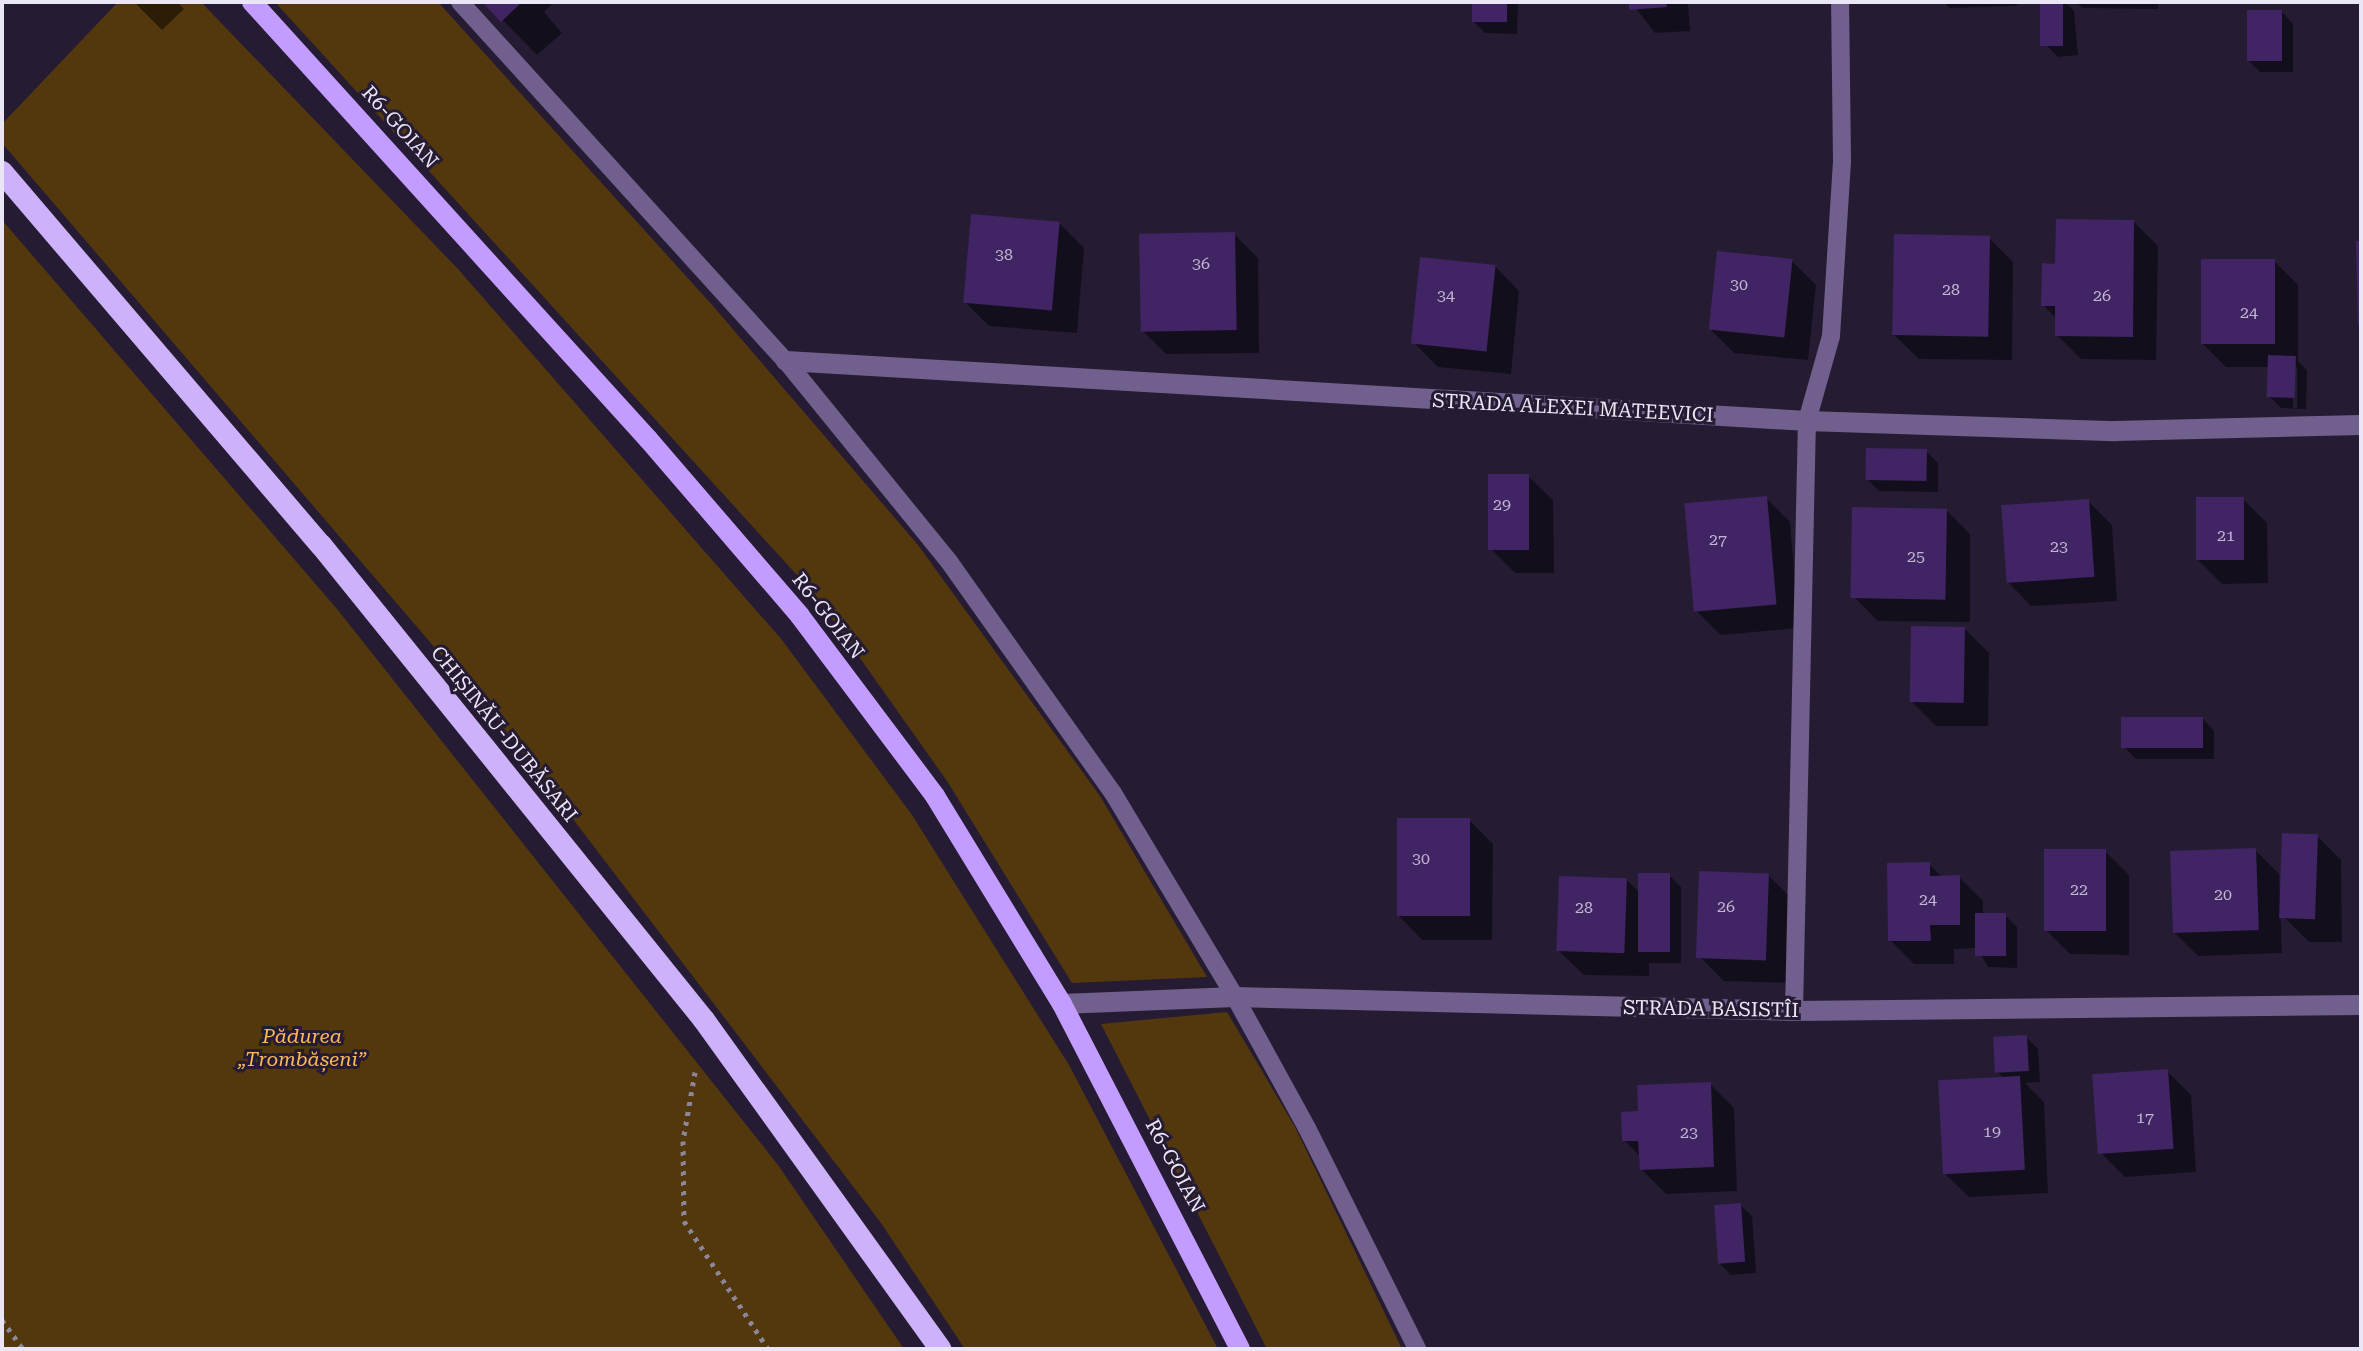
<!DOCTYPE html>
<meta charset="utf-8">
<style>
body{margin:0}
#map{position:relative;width:2363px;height:1351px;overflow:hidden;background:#251c33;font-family:"Roboto Serif",serif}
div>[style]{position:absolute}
.green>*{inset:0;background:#54380d}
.shadow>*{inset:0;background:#0007;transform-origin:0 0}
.building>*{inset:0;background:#402463;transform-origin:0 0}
.path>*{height:5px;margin-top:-2.5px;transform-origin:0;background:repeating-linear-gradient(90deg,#8c8699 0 4px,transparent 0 10px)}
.service>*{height:18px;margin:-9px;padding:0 9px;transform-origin:9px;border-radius:9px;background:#715f8e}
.minor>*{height:20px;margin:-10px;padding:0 10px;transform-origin:10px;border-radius:10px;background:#715f8e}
.primary>*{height:20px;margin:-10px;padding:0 10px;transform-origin:10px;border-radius:10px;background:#c39cff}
.trunk>*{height:22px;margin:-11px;padding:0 11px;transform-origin:11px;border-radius:11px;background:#cdb1fa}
span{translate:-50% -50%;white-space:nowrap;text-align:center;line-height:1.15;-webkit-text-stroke:6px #251c33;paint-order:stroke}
.number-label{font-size:16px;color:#c0b6d1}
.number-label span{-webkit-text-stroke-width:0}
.street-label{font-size:20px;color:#ebe6f6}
.park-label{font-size:20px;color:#fcb955;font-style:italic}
.frame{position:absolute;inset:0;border:4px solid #ebe6f6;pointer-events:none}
</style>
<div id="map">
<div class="green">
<div style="clip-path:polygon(118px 2px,201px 2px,458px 269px,782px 640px,912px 815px,1069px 1065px,1218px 1349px,965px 1349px,881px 1223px,502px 726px,2px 143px,2px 124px)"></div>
<div style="clip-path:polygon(275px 2px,438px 2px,713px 306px,918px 545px,1100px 796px,1207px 977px,1072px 983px,947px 781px,816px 596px)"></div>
<div style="clip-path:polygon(2px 220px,337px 609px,778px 1165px,904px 1349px,2px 1349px)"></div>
<div style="clip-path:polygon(1227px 1012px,1295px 1127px,1402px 1349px,1267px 1349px,1101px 1024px)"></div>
</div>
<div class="shadow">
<div style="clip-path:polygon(134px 2px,177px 2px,184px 9px,162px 30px)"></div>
<div style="clip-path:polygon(485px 2px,554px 2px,544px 12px,562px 33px,537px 55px)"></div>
<div style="clip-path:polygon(1474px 2px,1518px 2px,1517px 34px,1485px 33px,1473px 21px)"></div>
<div style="clip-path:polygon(1631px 2px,1688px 2px,1690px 31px,1655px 33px)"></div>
<div style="clip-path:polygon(1944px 2px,2017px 2px,2017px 6px,1949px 8px)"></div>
<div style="clip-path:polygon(2042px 2px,2065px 2px,2074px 11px,2078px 55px,2058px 57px,2046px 45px)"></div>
<div style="clip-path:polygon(2076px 2px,2158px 2px,2158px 9px,2082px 8px)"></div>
<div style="clip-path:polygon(2282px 12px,2293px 24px,2293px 72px,2260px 72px,2248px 60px)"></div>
<div style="clip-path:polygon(2134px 222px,2158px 246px,2156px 360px,2081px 359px,2057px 335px,2057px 319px,2043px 305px,2057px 266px)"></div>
<div style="clip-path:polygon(1060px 224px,1084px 248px,1077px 333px,989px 326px,965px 302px)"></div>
<div style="clip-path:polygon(1234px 234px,1258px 258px,1259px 353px,1166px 354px,1142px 330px)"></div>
<div style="clip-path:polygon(1989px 238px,2013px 262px,2012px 360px,1919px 359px,1894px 335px)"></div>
<div style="clip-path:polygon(1792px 261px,1816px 285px,1808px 360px,1734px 353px,1710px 329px)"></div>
<div style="clip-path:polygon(evenodd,2274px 261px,2298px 285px,2298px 361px,2307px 370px,2306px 409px,2281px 408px,2270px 397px,2270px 367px,2226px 367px,2202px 343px,2274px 261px,2293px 368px,2297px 368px,2297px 408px,2293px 408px,2293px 368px)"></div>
<div style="clip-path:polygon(1495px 266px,1519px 291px,1511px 374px,1438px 367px,1414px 343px)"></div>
<div style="clip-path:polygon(1926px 451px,1938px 463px,1938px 492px,1879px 491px,1868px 480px)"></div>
<div style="clip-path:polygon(1528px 476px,1553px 500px,1554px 573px,1515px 573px,1491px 549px)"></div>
<div style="clip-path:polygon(1766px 498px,1790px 522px,1799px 628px,1721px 635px,1696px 611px)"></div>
<div style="clip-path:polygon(2243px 499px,2267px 523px,2268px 583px,2222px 584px,2198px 560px)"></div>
<div style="clip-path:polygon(2088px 501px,2112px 525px,2117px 601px,2031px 606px,2007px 581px)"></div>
<div style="clip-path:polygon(1946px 510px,1970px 534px,1970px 622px,1878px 621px,1854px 597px)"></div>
<div style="clip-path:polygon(1965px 629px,1989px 653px,1988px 726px,1936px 726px,1912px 702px)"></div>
<div style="clip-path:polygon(2203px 719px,2214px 731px,2214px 759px,2136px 759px,2124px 747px)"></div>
<div style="clip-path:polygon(1469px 820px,1493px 844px,1492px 940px,1422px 940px,1398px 915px)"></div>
<div style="clip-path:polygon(2317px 836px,2341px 860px,2342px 942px,2309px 942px,2283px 916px)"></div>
<div style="clip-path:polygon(2255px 850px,2279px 874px,2282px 953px,2198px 956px,2174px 932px)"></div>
<div style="clip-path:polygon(2105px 851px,2129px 875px,2129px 955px,2070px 954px,2046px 930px)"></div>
<div style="clip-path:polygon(1929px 864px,1942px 877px,1959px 877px,1983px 901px,1983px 915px,2005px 915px,2017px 927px,2017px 968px,1988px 967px,1977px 948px,1954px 949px,1954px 964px,1914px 964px,1890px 940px)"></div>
<div style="clip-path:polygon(1669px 875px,1681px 887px,1681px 963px,1649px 963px,1649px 976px,1584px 975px,1559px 951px,1627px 880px,1640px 893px)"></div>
<div style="clip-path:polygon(1768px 875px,1792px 899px,1791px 983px,1724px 981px,1700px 957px)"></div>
<div style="clip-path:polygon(2026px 1037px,2038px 1049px,2040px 1082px,2025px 1083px,2044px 1102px,2048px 1193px,1969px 1197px,1944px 1173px,2004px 1079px,1998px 1072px)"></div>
<div style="clip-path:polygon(2167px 1071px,2191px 1095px,2196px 1172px,2125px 1177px,2101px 1153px)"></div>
<div style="clip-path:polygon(1710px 1084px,1734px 1108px,1737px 1191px,1666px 1194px,1642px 1170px,1641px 1157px,1624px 1140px,1640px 1113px)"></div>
<div style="clip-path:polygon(1740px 1205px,1752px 1216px,1756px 1273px,1731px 1275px,1719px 1263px)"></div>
<div style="left:2153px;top:1347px;width:31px;height:2px"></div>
</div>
<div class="building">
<div style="clip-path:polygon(482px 2px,522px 2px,501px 22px)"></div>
<div style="left:1472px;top:2px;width:35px;height:20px"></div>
<div style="clip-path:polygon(1629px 2px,1666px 2px,1667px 7px,1629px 10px)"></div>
<div style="left:2040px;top:2px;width:23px;height:44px"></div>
<div style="left:2247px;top:10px;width:35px;height:51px"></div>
<div style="left:971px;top:214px;width:89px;height:89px;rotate:5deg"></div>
<div style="clip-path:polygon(2056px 219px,2134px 220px,2133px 337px,2055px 336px,2055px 306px,2041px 306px,2042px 263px,2055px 264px)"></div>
<div style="left:1235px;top:232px;width:98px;height:96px;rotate:89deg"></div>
<div style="left:1894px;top:234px;width:96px;height:101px;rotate:1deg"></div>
<div style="clip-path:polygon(2356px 241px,2361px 241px,2361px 324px,2358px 325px)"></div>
<div style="left:1717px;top:251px;width:76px;height:79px;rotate:6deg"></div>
<div style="left:1420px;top:257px;width:76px;height:87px;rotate:6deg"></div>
<div style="left:2201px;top:259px;width:74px;height:85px"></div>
<div style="left:2268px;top:355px;width:28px;height:42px;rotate:2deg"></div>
<div style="left:1866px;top:448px;width:61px;height:32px;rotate:1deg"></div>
<div style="left:1488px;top:474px;width:41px;height:76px"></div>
<div style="left:1767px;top:496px;width:109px;height:83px;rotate:85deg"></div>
<div style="left:2244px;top:497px;width:63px;height:48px;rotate:90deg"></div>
<div style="left:2089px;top:499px;width:78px;height:88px;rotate:86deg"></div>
<div style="left:1852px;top:507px;width:95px;height:91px;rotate:1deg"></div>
<div style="left:1911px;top:626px;width:54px;height:76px;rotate:1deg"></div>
<div style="left:2203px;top:717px;width:31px;height:82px;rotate:90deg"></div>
<div style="left:1397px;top:818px;width:73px;height:98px"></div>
<div style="left:2282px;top:833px;width:36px;height:85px;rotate:2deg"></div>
<div style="left:2256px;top:848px;width:82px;height:86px;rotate:88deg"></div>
<div style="left:2044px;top:849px;width:62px;height:82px"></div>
<div style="clip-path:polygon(1930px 862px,1930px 876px,1960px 875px,1960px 925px,1930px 925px,1931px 941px,1888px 941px,1887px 863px)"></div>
<div style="left:1699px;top:871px;width:70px;height:87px;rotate:2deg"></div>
<div style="left:1638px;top:873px;width:32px;height:79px"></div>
<div style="left:1559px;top:876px;width:68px;height:75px;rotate:2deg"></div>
<div style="left:1975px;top:913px;width:31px;height:43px"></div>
<div style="left:2027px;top:1035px;width:36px;height:34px;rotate:87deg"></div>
<div style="left:2168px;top:1069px;width:80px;height:76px;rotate:86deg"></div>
<div style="left:2020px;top:1076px;width:94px;height:82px;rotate:87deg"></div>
<div style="clip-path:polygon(1711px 1082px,1714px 1167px,1640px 1170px,1638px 1141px,1622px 1141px,1621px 1112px,1638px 1111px,1637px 1085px)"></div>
<div style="left:1741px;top:1203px;width:59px;height:27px;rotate:86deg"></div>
</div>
<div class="path">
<div style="left:695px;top:1072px;width:70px;rotate:99.9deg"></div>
<div style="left:683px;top:1141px;width:80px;rotate:89.3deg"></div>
<div style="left:684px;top:1221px;width:153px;rotate:56.7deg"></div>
<div style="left:2px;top:1320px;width:36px;rotate:54deg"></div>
</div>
<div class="service">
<div style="left:460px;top:2px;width:485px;rotate:47.8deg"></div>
<div style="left:786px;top:361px;width:260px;rotate:50.9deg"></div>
<div style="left:950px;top:563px;width:282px;rotate:54.7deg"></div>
<div style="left:1113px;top:793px;width:238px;rotate:59.1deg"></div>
<div style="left:1235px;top:997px;width:149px;rotate:61.2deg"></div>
<div style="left:1307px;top:1128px;width:247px;rotate:63.5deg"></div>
<div style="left:1794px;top:1011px;width:590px;rotate:-88.74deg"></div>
<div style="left:1807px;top:421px;width:88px;rotate:-74.2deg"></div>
<div style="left:1831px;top:336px;width:175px;rotate:-86.4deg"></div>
<div style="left:1842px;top:161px;width:159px;rotate:-90.7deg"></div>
</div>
<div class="minor">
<div style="left:786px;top:361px;width:1023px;rotate:3.36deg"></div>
<div style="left:1807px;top:421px;width:308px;rotate:1.9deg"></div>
<div style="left:2115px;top:431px;width:246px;rotate:-1.4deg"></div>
<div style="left:1062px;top:1004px;width:173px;rotate:-2.3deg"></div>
<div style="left:1235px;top:997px;width:559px;rotate:1.43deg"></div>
<div style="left:1794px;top:1011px;width:567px;rotate:-0.61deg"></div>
</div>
<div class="primary">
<div style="left:252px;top:2px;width:590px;rotate:47.82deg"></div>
<div style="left:648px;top:439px;width:233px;rotate:49.3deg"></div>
<div style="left:800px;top:616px;width:225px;rotate:53.1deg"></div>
<div style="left:935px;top:796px;width:244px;rotate:58.6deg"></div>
<div style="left:1062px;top:1004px;width:388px;rotate:62.7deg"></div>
</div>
<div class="trunk">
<div style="left:2px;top:172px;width:491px;rotate:49.5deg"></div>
<div style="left:321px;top:545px;width:610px;rotate:51.12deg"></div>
<div style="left:704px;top:1020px;width:405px;rotate:54.3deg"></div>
</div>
<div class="number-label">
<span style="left:1004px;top:255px">38</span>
<span style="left:1201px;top:264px">36</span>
<span style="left:1739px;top:285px">30</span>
<span style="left:1951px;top:290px">28</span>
<span style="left:1446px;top:296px">34</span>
<span style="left:2102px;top:296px">26</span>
<span style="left:2249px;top:313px">24</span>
<span style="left:1502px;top:505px">29</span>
<span style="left:2226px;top:536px">21</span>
<span style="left:1718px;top:540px">27</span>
<span style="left:2059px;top:547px">23</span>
<span style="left:1916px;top:557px">25</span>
<span style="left:1421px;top:859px">30</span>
<span style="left:2079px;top:890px">22</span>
<span style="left:2223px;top:895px">20</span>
<span style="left:1928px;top:900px">24</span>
<span style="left:1726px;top:907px">26</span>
<span style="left:1584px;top:908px">28</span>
<span style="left:2145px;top:1118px">17</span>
<span style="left:1992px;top:1132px">19</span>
<span style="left:1689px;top:1133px">23</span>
</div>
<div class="street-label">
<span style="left:400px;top:127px;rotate:48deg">R6-GOIAN</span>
<span style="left:1573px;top:408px;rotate:3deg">STRADA ALEXEI MATEEVICI</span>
<span style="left:828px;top:616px;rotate:52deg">R6-GOIAN</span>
<span style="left:504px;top:734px;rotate:51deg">CHIȘINĂU-DUBĂSARI</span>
<span style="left:1711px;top:1009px;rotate:1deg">STRADA BASISTÎI</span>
<span style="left:1175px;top:1166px;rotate:62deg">R6-GOIAN</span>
</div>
<div class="park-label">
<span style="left:302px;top:1048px">Pădurea<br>„Trombășeni”</span>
</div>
<div class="frame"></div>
</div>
